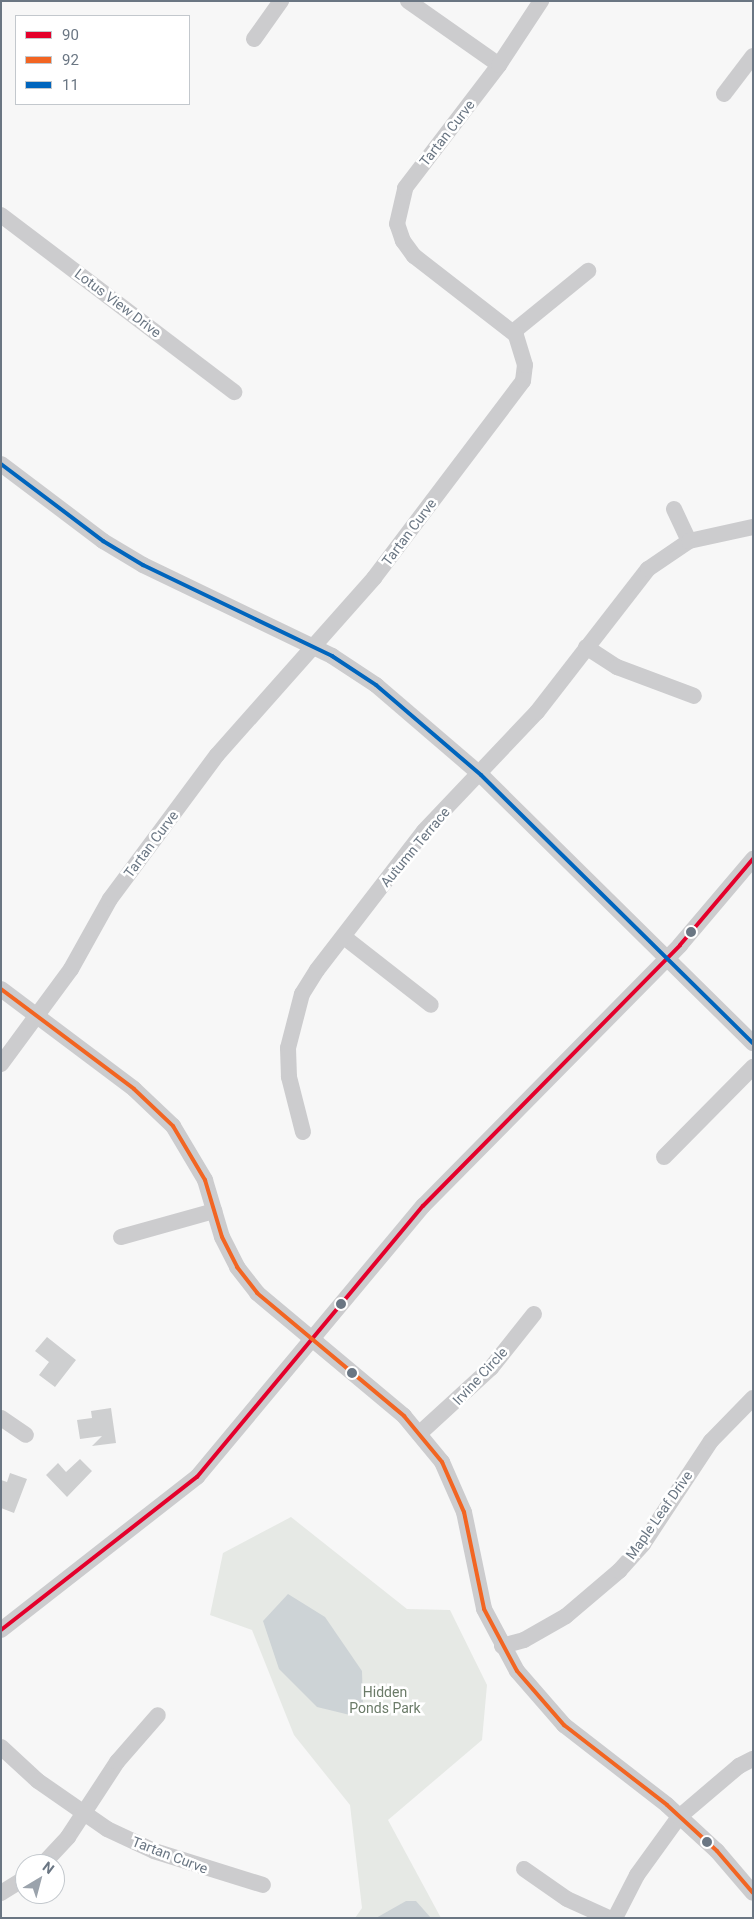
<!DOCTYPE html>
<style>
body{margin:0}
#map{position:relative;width:754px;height:1919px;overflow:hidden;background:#f7f7f7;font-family:Roboto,sans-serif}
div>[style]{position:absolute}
.green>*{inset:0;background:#e6e9e5}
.water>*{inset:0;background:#cdd3d6}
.building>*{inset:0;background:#cecfd0}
.minor>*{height:16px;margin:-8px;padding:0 8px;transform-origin:8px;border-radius:8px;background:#ccccce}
.bus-1>*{height:4px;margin:-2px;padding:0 2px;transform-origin:2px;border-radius:2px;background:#e4002b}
.bus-2>*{height:4px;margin:-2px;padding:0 2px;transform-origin:2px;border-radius:2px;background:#f26522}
.bus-3>*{height:4px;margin:-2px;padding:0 2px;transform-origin:2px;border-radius:2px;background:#0065bd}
.dots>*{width:14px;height:14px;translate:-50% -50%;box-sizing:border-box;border:2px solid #fff;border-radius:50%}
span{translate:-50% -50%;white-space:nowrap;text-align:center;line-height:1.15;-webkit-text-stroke:5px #fff;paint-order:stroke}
.street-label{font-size:14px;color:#6a7683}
.park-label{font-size:14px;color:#6b7b68}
.frame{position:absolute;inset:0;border:2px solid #6a7683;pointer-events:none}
.legend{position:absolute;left:15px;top:15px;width:175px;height:90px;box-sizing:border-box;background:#fff;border:1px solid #c3c8cd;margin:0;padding:6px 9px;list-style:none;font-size:15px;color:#6a7683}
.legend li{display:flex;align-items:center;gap:10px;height:25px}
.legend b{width:25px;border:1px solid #c3c8cd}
.north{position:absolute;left:15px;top:1854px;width:50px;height:50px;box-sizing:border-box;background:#fff;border:1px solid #c3c8cd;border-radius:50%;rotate:37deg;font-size:14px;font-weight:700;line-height:20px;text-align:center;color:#6a7683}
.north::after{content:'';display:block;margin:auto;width:18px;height:22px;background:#9ba3ac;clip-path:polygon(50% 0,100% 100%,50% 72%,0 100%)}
</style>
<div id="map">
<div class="green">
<div style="clip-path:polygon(291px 1517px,407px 1609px,450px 1610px,487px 1685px,482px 1740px,388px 1820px,441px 1918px,355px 1918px,362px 1908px,350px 1805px,294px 1735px,252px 1630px,210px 1615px,223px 1553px)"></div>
</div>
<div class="water">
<div style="clip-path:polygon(288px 1594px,325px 1617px,362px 1671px,363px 1707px,350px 1715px,317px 1707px,279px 1669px,263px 1621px)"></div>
<div style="clip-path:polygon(406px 1901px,416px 1901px,431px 1918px,376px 1918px)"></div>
</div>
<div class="building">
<div style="clip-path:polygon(47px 1337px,76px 1360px,55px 1387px,39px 1375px,49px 1362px,35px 1351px)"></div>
<div style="clip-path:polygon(111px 1408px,116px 1443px,92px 1446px,102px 1436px,80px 1439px,77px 1420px,92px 1418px,91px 1411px)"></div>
<div style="clip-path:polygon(80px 1459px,92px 1471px,67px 1497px,46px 1475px,58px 1463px,66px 1472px)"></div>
<div style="clip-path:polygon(10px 1473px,27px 1479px,14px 1513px,1px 1508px,1px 1480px,7px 1482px)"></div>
</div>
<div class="minor">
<div style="left:408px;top:1px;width:111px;rotate:35.1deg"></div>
<div style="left:254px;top:39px;width:47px;rotate:-54.6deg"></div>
<div style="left:724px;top:94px;width:48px;rotate:-52.7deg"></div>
<div style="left:1px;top:215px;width:293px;rotate:37.2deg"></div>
<div style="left:513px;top:332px;width:97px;rotate:-39.1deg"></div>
<div style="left:1px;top:464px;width:128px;rotate:37deg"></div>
<div style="left:103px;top:541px;width:47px;rotate:31deg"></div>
<div style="left:143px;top:565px;width:210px;rotate:25.7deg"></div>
<div style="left:332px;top:656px;width:53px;rotate:33.4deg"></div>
<div style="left:376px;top:685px;width:138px;rotate:40.6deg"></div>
<div style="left:481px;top:775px;width:382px;rotate:44.6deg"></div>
<div style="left:674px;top:509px;width:35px;rotate:65deg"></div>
<div style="left:586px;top:647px;width:37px;rotate:33deg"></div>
<div style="left:617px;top:667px;width:82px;rotate:20.6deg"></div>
<div style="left:344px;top:937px;width:110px;rotate:38deg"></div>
<div style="left:1px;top:989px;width:166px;rotate:36.9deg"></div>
<div style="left:134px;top:1089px;width:54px;rotate:43.5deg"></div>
<div style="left:173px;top:1126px;width:63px;rotate:59.3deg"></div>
<div style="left:205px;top:1180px;width:59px;rotate:73.4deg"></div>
<div style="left:222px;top:1237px;width:34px;rotate:63deg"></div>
<div style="left:237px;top:1267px;width:33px;rotate:52deg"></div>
<div style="left:257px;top:1293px;width:192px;rotate:39.9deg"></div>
<div style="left:404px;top:1416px;width:60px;rotate:50.4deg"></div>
<div style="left:442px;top:1462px;width:55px;rotate:66.3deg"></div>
<div style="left:464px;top:1512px;width:99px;rotate:78.3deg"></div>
<div style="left:484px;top:1609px;width:70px;rotate:62deg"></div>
<div style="left:517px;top:1671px;width:72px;rotate:49deg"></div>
<div style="left:564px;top:1725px;width:130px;rotate:37.8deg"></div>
<div style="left:667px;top:1805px;width:68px;rotate:42.6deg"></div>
<div style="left:717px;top:1851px;width:55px;rotate:49.4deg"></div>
<div style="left:1px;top:1064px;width:118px;rotate:-53.6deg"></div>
<div style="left:71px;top:969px;width:80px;rotate:-60.9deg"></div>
<div style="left:110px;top:899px;width:179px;rotate:-53.4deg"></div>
<div style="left:217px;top:755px;width:237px;rotate:-48.4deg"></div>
<div style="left:374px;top:578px;width:247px;rotate:-52.9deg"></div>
<div style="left:523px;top:381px;width:16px;rotate:-83deg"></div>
<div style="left:525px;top:365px;width:31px;rotate:-107deg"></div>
<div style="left:516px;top:335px;width:129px;rotate:-142.2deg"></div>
<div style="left:414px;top:256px;width:19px;rotate:-126deg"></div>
<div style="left:403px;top:241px;width:18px;rotate:-109deg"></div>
<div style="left:397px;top:224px;width:37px;rotate:-77deg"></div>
<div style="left:405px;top:188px;width:155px;rotate:-52.6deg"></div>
<div style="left:499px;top:65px;width:77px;rotate:-56.7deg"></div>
<div style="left:303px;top:1132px;width:57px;rotate:-104.3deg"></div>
<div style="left:289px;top:1077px;width:29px;rotate:-92deg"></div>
<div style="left:288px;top:1048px;width:56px;rotate:-75.5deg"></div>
<div style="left:302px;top:994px;width:28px;rotate:-58deg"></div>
<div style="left:317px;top:970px;width:175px;rotate:-52.4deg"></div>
<div style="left:424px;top:831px;width:164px;rotate:-46.5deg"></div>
<div style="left:537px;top:712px;width:181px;rotate:-52.2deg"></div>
<div style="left:648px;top:569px;width:50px;rotate:-34.3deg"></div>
<div style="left:689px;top:541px;width:66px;rotate:-12.3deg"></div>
<div style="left:664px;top:1157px;width:127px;rotate:-45.3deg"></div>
<div style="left:121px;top:1237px;width:97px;rotate:-15.6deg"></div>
<div style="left:1px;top:1418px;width:30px;rotate:34deg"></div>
<div style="left:420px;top:1433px;width:96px;rotate:-42.5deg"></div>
<div style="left:491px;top:1368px;width:69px;rotate:-51.5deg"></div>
<div style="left:1px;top:1630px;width:249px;rotate:-38deg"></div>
<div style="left:197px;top:1477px;width:353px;rotate:-50.2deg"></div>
<div style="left:423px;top:1206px;width:366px;rotate:-45.4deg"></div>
<div style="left:680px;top:945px;width:113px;rotate:-49.7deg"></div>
<div style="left:502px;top:1646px;width:23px;rotate:-15deg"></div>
<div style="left:524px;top:1640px;width:48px;rotate:-29.7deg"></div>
<div style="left:566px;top:1616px;width:70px;rotate:-40.3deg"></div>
<div style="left:619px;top:1571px;width:36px;rotate:-48deg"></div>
<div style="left:643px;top:1544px;width:123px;rotate:-56.6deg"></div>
<div style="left:711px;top:1441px;width:60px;rotate:-45.7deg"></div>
<div style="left:1px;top:1747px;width:50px;rotate:42.6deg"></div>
<div style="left:38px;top:1781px;width:84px;rotate:34.8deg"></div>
<div style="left:107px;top:1829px;width:52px;rotate:25.1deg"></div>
<div style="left:154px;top:1851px;width:114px;rotate:17.3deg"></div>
<div style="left:43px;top:1864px;width:37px;rotate:-47deg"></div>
<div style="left:68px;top:1837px;width:90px;rotate:-56.8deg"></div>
<div style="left:117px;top:1762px;width:62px;rotate:-48.9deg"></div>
<div style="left:524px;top:1869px;width:52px;rotate:34.9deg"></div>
<div style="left:567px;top:1899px;width:46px;rotate:24.3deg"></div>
<div style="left:1px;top:1893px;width:28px;rotate:-32deg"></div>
<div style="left:615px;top:1918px;width:48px;rotate:-62.9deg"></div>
<div style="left:637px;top:1875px;width:72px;rotate:-54.1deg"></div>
<div style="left:679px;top:1817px;width:79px;rotate:-40.4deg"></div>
<div style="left:739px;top:1766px;width:16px;rotate:-27deg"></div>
</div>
<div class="bus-1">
<div style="left:1px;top:1630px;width:249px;rotate:-38deg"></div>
<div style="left:197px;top:1477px;width:353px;rotate:-50.2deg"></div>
<div style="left:423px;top:1206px;width:366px;rotate:-45.4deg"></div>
<div style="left:680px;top:945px;width:113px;rotate:-49.7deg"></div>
</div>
<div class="bus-2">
<div style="left:1px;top:989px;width:166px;rotate:36.9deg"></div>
<div style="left:134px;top:1089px;width:54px;rotate:43.5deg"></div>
<div style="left:173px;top:1126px;width:63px;rotate:59.3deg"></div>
<div style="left:205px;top:1180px;width:59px;rotate:73.4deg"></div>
<div style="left:222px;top:1237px;width:34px;rotate:63deg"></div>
<div style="left:237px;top:1267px;width:33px;rotate:52deg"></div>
<div style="left:257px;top:1293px;width:192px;rotate:39.9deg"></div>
<div style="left:404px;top:1416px;width:60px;rotate:50.4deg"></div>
<div style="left:442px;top:1462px;width:55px;rotate:66.3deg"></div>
<div style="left:464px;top:1512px;width:99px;rotate:78.3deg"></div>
<div style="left:484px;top:1609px;width:70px;rotate:62deg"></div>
<div style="left:517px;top:1671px;width:72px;rotate:49deg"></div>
<div style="left:564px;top:1725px;width:130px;rotate:37.8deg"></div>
<div style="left:667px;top:1805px;width:68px;rotate:42.6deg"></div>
<div style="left:717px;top:1851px;width:55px;rotate:49.4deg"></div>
</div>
<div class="bus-3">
<div style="left:1px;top:464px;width:128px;rotate:37deg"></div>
<div style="left:103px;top:541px;width:47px;rotate:31deg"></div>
<div style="left:143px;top:565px;width:210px;rotate:25.7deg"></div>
<div style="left:332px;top:656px;width:53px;rotate:33.4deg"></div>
<div style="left:376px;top:685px;width:138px;rotate:40.6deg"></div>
<div style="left:481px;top:775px;width:382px;rotate:44.6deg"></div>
</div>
<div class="dots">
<div style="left:691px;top:932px;background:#6a7683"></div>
<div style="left:341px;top:1304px;background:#6a7683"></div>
<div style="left:352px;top:1373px;background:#6a7683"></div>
<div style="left:707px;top:1842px;background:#6a7683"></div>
</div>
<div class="street-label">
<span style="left:447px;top:133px;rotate:-52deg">Tartan Curve</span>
<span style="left:118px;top:303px;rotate:37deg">Lotus View Drive</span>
<span style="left:409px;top:532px;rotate:-53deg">Tartan Curve</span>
<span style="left:151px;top:844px;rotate:-53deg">Tartan Curve</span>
<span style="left:415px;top:847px;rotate:-50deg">Autumn Terrace</span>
<span style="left:480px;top:1376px;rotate:-47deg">Irvine Circle</span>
<span style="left:659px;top:1515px;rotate:-55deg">Maple Leaf Drive</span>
<span style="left:170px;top:1855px;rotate:21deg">Tartan Curve</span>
</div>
<div class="park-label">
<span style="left:385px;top:1700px">Hidden<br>Ponds Park</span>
</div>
<div class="frame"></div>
<ul class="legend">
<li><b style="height:6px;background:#e4002b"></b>90</li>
<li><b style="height:6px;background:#f26522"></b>92</li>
<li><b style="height:6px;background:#0065bd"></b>11</li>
</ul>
<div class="north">N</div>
</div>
